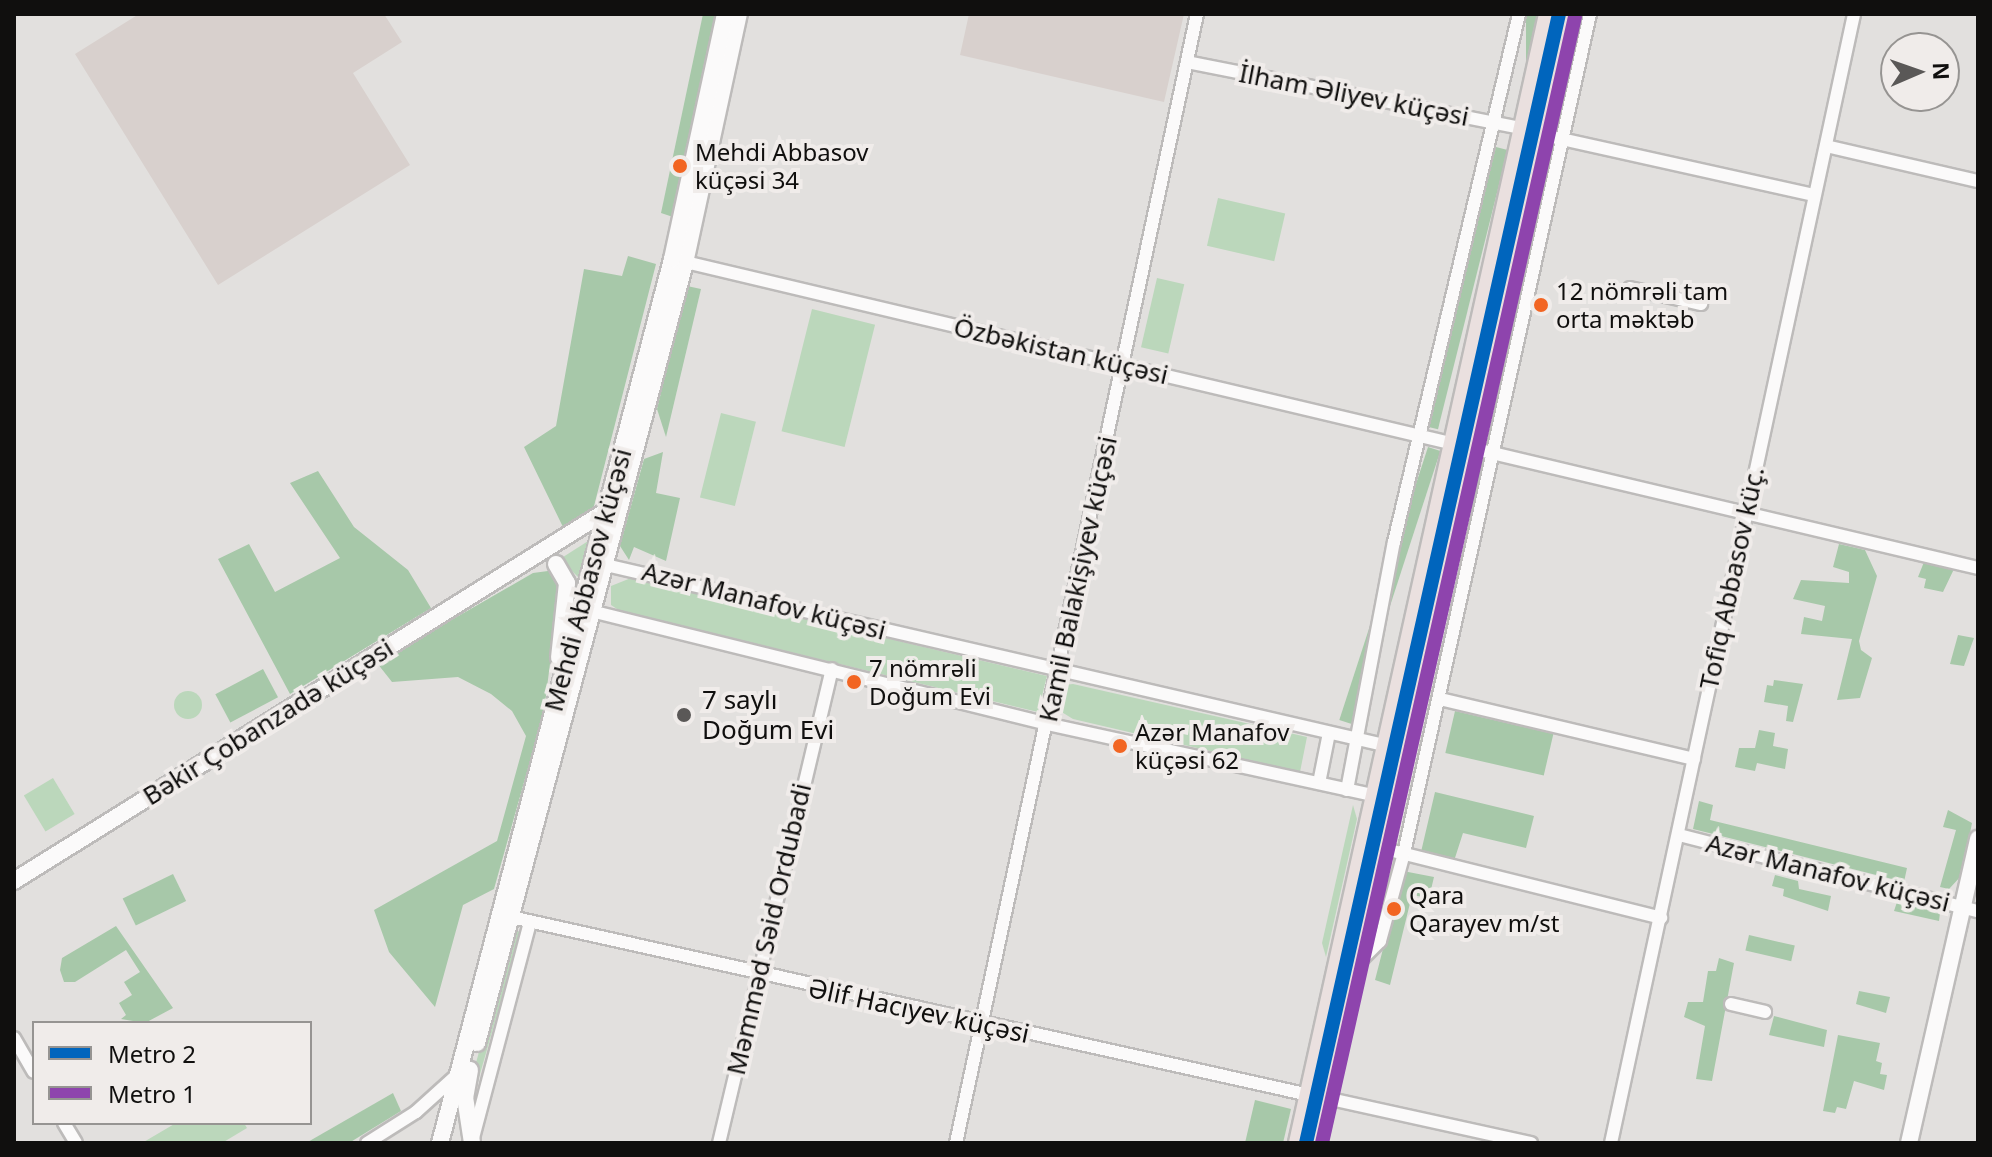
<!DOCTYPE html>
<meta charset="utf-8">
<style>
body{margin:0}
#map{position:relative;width:1992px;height:1157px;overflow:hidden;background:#e2e0de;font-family:"Noto Sans",sans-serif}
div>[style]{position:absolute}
.built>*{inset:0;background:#d8d0cd}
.green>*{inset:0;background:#bbd7bb;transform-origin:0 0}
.round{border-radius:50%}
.forest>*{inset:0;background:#a7c8a9;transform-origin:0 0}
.roads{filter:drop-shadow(2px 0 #bdbbba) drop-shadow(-2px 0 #bdbbba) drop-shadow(0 2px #bdbbba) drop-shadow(0 -2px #bdbbba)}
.minor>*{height:12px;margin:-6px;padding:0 6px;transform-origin:6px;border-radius:6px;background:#fbfafa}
.tertiary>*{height:16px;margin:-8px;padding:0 8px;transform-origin:8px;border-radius:8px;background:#fbfafa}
.primary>*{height:20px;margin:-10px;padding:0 10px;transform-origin:10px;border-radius:10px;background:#eae0df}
.metro-1>*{height:14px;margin:-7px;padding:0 7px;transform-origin:7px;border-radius:7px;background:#0065bd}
.metro-2>*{height:14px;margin:-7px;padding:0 7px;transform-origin:7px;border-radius:7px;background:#8e44ad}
.dots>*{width:22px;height:22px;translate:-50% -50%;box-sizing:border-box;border:4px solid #f0ecea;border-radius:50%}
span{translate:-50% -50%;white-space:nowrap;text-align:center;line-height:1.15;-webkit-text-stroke:8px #f0ecea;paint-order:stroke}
.bus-label{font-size:24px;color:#100f0e}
.left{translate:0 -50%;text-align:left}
.street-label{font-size:26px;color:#100f0e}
.poi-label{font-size:26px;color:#100f0e}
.frame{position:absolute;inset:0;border:16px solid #100f0e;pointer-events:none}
.legend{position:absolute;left:32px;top:1021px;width:280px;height:104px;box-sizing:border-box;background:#f0ecea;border:2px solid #969492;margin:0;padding:10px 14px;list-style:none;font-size:24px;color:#100f0e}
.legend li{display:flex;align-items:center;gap:16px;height:40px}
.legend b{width:40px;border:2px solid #969492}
.north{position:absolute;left:1880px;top:32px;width:80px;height:80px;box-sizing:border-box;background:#f0ecea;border:2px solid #969492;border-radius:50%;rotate:88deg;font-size:22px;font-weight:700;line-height:32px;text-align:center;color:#100f0e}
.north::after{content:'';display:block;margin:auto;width:28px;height:36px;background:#5a5857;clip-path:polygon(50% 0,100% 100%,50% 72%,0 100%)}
</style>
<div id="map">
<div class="built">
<div style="clip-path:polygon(139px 14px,384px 14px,402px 42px,353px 73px,410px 165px,218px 285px,75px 54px)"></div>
<div style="clip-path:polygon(969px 14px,1184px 14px,1164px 102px,960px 55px)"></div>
</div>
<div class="green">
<div style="left:1218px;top:198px;width:69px;height:49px;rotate:13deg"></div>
<div style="left:1157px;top:278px;width:28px;height:71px;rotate:13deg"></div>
<div style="left:812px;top:309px;width:65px;height:126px;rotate:14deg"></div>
<div style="left:721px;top:413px;width:36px;height:87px;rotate:14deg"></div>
<div style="clip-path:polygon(596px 536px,583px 582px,560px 559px)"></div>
<div style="clip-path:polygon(631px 578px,1047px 676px,1038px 712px,620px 611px,611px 605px,611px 586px)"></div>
<div style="clip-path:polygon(1073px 684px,1307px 737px,1300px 772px,1073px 719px,1060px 711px,1057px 700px,1064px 685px)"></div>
<div class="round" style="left:174px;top:691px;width:28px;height:28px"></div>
<div style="left:53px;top:778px;width:42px;height:34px;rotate:59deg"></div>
<div style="clip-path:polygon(1353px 805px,1357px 819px,1326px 957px,1322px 943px)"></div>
<div style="left:514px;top:930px;width:7px;height:164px;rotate:16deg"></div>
<div style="clip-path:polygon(176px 1123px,244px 1123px,247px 1128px,222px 1143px,142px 1143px)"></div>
</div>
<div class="forest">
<div style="clip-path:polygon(703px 14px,718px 14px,673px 217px,661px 213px)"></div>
<div style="left:1526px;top:14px;width:11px;height:99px"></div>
<div style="clip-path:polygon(1573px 14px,1583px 14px,1560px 122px,1553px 128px)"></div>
<div style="left:1496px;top:147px;width:12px;height:288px;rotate:14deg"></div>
<div style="left:1541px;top:154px;width:11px;height:292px;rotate:15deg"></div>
<div style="clip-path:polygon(628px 256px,656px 264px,593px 510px,563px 527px,524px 447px,556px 426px,584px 269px,622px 276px)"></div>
<div style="clip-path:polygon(687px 286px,701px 289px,666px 437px,657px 409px)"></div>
<div style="left:1428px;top:447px;width:13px;height:287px;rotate:18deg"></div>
<div style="clip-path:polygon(663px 452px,656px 493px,680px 498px,666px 561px,634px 547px,629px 560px,620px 546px,644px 459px)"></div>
<div style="left:1472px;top:460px;width:14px;height:389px;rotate:17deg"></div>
<div style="clip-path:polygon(318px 471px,354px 527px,408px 570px,431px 608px,290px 694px,218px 559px,249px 544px,275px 592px,340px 558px,290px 483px)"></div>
<div style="clip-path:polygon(1839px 544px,1865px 550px,1877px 576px,1859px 641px,1861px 650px,1872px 658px,1860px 698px,1837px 700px,1852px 639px,1801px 634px,1804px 617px,1822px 621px,1825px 606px,1793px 599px,1801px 580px,1849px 583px,1849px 572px,1833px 567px)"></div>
<div style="clip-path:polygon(1924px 562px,1954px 569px,1943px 592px,1924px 588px,1926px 579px,1918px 577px)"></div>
<div style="clip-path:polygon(548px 571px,557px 575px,560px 585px,544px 711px,494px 889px,463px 905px,435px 1007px,389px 952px,374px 910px,497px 841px,526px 736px,512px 711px,491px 694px,458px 677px,392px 682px,377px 663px,533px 573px)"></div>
<div style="clip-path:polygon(1958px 635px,1974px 638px,1964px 666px,1950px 664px)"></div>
<div style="left:263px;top:669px;width:32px;height:54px;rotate:62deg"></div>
<div style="clip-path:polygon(1774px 680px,1803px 684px,1793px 722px,1786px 721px,1788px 706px,1764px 702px,1767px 685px,1773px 686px)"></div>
<div style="left:1455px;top:711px;width:101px;height:43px;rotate:13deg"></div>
<div style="clip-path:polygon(1759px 730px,1775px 733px,1773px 746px,1788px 749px,1785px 769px,1757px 763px,1755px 771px,1735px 767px,1739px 748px,1755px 748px)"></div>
<div style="clip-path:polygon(1435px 792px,1534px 816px,1526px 848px,1463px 833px,1454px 861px,1421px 852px)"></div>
<div style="clip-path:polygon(1699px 801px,1713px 805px,1710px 820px,1907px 868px,1904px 882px,1693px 829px)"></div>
<div style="clip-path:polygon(1948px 810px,1972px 823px,1962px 875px,1949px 889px,1940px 887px,1956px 830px,1943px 827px)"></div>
<div style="clip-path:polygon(1403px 871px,1434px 877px,1429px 898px,1412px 895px,1390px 985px,1375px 980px)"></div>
<div style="left:173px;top:874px;width:30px;height:56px;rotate:64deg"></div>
<div style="clip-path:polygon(1775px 875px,1798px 881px,1799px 889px,1831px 896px,1828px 911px,1783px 896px,1784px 889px,1772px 886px)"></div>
<div style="clip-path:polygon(1897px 902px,1940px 913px,1939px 921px,1894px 911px)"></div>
<div style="clip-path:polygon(116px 926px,173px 1008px,145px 1023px,121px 1019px,126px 1015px,119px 1003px,132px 995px,124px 982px,140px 972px,126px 950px,75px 982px,64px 982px,60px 970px,62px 958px)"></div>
<div style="left:1749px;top:935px;width:47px;height:16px;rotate:13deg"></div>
<div style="clip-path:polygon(1719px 958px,1734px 963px,1712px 1081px,1696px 1079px,1705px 1026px,1684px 1017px,1688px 1002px,1703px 1002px,1708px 971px,1716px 971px)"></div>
<div style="clip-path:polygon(1859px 991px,1890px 997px,1886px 1013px,1856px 1004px)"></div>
<div style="clip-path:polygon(1774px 1016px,1827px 1030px,1824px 1047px,1769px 1035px)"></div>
<div style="clip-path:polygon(1838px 1035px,1880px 1043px,1876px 1061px,1882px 1063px,1880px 1074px,1887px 1075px,1884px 1090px,1854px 1081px,1846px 1109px,1837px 1107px,1835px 1113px,1823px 1111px)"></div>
<div style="clip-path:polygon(393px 1093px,401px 1111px,349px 1143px,306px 1143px)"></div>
<div style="clip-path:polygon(1255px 1100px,1291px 1109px,1283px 1143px,1245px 1143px)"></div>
</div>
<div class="roads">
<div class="minor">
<div style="left:1187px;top:62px;width:340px;rotate:11.2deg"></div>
<div style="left:1539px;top:134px;width:282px;rotate:12.5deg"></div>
<div style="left:1826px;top:146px;width:156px;rotate:13deg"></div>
<div style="left:677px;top:260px;width:1337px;rotate:13.32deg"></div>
<div style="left:1630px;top:288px;width:73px;rotate:12.7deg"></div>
<div style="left:597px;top:563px;width:817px;rotate:13.02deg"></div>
<div style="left:595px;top:612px;width:466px;rotate:13.9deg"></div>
<div style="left:1047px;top:724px;width:343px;rotate:12.3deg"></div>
<div style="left:1440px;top:699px;width:261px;rotate:13.3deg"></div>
<div style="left:1319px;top:783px;width:51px;rotate:-78.7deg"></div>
<div style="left:1347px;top:790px;width:252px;rotate:-79.3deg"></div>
<div style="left:1394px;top:542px;width:543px;rotate:-76.68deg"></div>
<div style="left:1679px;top:835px;width:309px;rotate:14.3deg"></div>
<div style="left:1377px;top:847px;width:293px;rotate:14deg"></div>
<div style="left:511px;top:917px;width:818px;rotate:12.57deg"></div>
<div style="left:1356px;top:965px;width:34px;rotate:-45deg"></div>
<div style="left:1380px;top:941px;width:91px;rotate:-74.7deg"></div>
<div style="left:1404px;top:853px;width:859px;rotate:-77.5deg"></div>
<div style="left:1731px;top:1004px;width:35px;rotate:13deg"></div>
<div style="left:14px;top:1038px;width:39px;rotate:60deg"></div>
<div style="left:1326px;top:1098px;width:210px;rotate:12.4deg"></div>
<div style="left:64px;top:1123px;width:23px;rotate:59deg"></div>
<div style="left:473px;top:1138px;width:223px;rotate:-75.2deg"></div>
<div style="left:367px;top:1143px;width:58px;rotate:-32.3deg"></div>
<div style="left:416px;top:1112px;width:57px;rotate:-42.1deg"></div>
<div style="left:719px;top:1143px;width:487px;rotate:-76.6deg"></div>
<div style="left:956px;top:1143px;width:1154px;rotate:-77.95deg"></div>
<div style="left:1611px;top:1143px;width:1155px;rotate:-77.85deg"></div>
</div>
<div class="tertiary">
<div style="left:556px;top:564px;width:22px;rotate:60deg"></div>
<div style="left:567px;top:583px;width:75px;rotate:96.1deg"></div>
<div style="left:14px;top:881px;width:700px;rotate:-31.99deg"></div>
<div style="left:477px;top:1043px;width:807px;rotate:-75.07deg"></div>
<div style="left:685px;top:263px;width:255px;rotate:-77.8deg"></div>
<div style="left:470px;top:1070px;width:27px;rotate:100deg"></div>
<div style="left:465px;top:1097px;width:47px;rotate:81.3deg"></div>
<div style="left:440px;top:1143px;width:914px;rotate:-75.29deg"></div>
<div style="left:672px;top:259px;width:251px;rotate:-77.8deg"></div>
<div style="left:1909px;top:1143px;width:312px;rotate:-77.2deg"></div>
</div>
<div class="primary">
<div style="left:1299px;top:1143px;width:1156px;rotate:-77.51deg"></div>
<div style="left:1316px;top:1143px;width:1157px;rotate:-77.42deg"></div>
</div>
</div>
<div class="metro-1">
<div style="left:1306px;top:1143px;width:1157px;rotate:-77.37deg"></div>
</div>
<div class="metro-2">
<div style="left:1322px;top:1143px;width:1154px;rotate:-77.34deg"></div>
</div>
<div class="dots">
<div style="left:680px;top:166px;background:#f26522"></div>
<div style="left:1541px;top:305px;background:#f26522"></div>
<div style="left:854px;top:682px;background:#f26522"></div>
<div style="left:684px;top:715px;background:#5a5857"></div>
<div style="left:1120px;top:746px;background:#f26522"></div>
<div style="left:1394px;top:909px;background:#f26522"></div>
</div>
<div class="bus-label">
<span class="left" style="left:695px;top:166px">Mehdi Abbasov<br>küçəsi 34</span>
<span class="left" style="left:1556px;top:305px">12 nömrəli tam<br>orta məktəb</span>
<span class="left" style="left:869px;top:682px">7 nömrəli<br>Doğum Evi</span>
<span class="left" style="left:1135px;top:746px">Azər Manafov<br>küçəsi 62</span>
<span class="left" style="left:1409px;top:909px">Qara<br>Qarayev m/st</span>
</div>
<div class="street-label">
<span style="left:1354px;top:95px;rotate:11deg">İlham Əliyev küçəsi</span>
<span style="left:1061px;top:351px;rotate:13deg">Özbəkistan küçəsi</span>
<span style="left:1732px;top:578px;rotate:-78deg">Tofiq Abbasov küç.</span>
<span style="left:1078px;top:579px;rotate:-78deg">Kamil Balakişiyev küçəsi</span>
<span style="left:588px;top:580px;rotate:-75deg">Mehdi Abbasov küçəsi</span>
<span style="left:764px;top:601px;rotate:14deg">Azər Manafov küçəsi</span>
<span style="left:268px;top:722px;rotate:-32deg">Bəkir Çobanzadə küçəsi</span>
<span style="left:1828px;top:873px;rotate:14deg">Azər Manafov küçəsi</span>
<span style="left:769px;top:929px;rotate:-77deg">Məmməd Səid Ordubadi</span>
<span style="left:919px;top:1011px;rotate:12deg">Əlif Hacıyev küçəsi</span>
</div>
<div class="poi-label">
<span class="left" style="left:702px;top:715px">7 saylı<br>Doğum Evi</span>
</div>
<div class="frame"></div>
<ul class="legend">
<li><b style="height:10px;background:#0065bd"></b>Metro 2</li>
<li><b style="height:10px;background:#8e44ad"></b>Metro 1</li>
</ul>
<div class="north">N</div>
</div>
